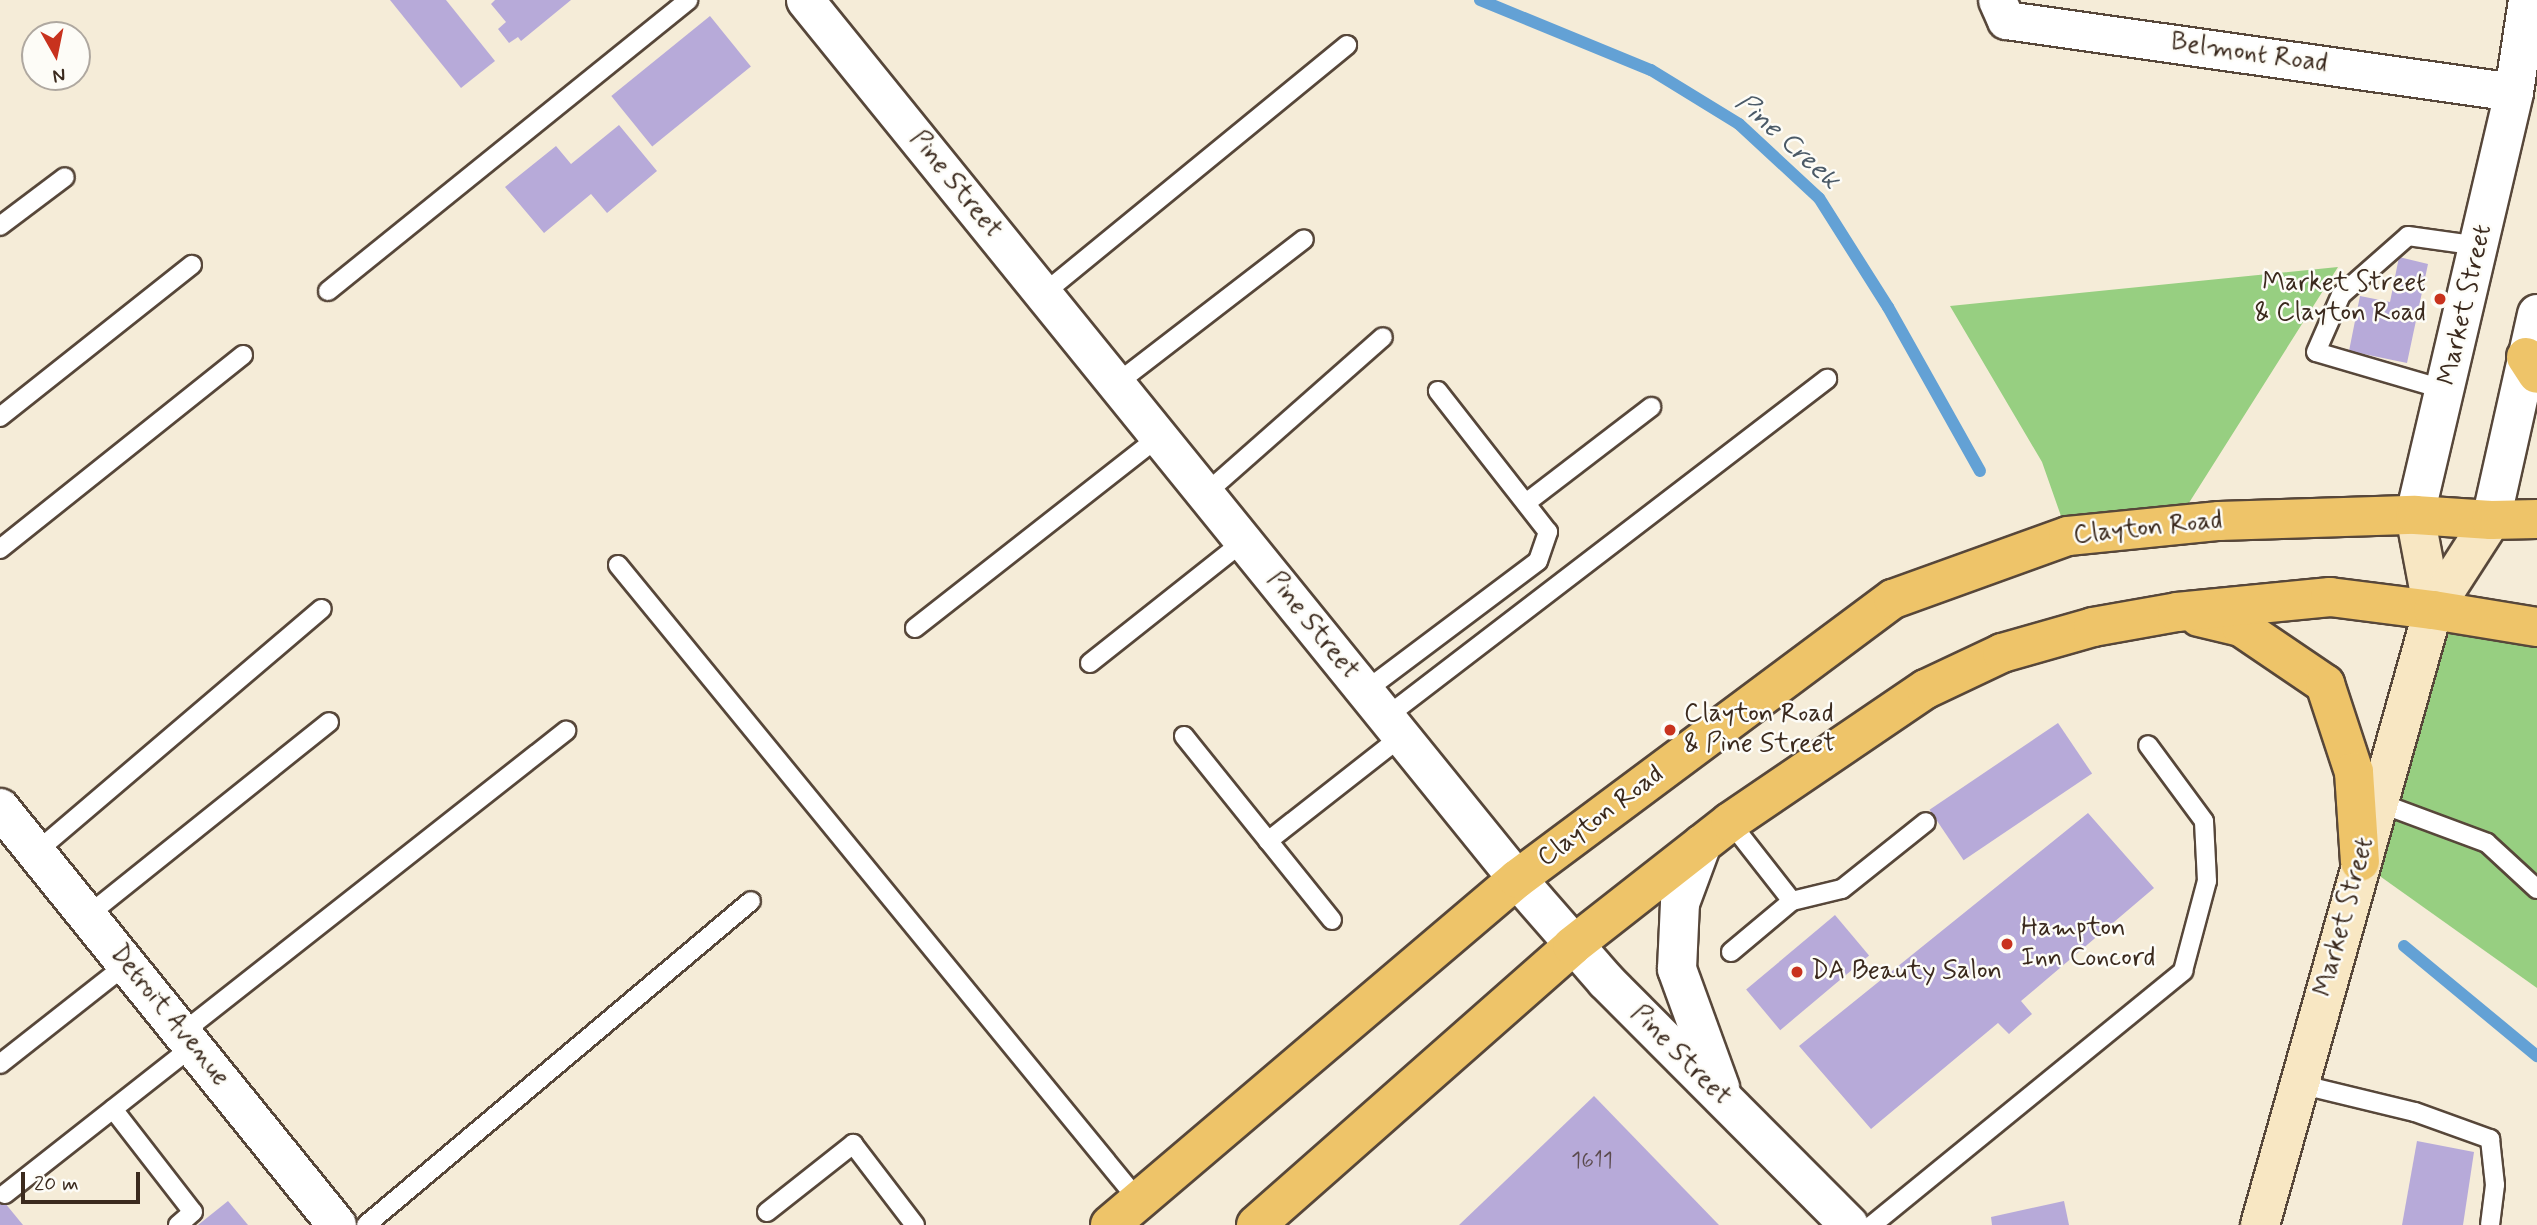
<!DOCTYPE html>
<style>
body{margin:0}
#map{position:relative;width:2537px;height:1225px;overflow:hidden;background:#f5ecd8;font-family:Mynerve,sans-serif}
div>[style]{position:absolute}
.green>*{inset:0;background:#97cf81}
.stream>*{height:12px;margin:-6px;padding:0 6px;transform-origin:6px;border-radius:6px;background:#63a1d5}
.building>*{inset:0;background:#b7aad9;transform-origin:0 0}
.roads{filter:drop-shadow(2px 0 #57473a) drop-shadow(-2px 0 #57473a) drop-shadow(0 2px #57473a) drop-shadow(0 -2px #57473a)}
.service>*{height:18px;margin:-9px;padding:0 9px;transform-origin:9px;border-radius:9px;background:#fff}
.minor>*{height:37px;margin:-18.5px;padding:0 18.5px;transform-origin:18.5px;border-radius:18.5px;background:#fff}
.tertiary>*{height:38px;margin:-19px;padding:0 19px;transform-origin:19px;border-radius:19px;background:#fff}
.secondary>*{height:38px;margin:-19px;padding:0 19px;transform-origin:19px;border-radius:19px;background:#f8e7c3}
.primary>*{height:38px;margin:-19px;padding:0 19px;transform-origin:19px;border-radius:19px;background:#eec469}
.motorway>*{height:38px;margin:-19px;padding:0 19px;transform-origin:19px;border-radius:19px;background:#eec469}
.dots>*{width:19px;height:19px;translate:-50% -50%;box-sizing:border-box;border:4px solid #fdfcf7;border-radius:50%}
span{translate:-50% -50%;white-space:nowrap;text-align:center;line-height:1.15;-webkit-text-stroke:5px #fdfcf7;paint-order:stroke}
.number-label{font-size:23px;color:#5a4a4d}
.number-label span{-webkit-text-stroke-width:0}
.street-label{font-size:26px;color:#3b2a1e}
.poi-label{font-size:26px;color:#3b2a1e}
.right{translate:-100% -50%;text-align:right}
.left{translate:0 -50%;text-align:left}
.water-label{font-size:28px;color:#4b5a67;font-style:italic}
.north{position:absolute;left:21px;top:21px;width:70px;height:70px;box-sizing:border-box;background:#fdfcf7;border:2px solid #afa8a0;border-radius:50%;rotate:171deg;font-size:19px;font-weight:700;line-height:28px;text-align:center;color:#3b2a1e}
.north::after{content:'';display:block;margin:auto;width:24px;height:32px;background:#c8321e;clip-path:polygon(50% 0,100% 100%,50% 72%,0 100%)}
.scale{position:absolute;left:21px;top:1172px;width:119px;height:32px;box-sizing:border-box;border:4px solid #3b2a1e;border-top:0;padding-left:9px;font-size:21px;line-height:24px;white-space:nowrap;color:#3b2a1e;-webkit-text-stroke:5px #fdfcf7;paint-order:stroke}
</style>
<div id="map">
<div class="green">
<div style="clip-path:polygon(2338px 267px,2175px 525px,2068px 536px,2042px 462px,1950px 306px)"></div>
<div style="clip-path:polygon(2433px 610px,2537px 627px,2537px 988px,2360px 862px)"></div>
</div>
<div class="stream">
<div style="left:1480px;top:0;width:185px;rotate:22.3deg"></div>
<div style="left:1651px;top:70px;width:103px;rotate:31.5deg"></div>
<div style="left:1739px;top:124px;width:109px;rotate:42.8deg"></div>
<div style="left:1819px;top:198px;width:129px;rotate:57.7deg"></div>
<div style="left:1888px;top:307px;width:188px;rotate:60.7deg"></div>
<div style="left:2404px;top:946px;width:173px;rotate:39.6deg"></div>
</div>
<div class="building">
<div style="clip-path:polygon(390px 0,446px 0,495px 61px,461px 88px)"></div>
<div style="clip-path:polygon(495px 0,571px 0,521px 41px,518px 37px,509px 43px,498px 29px,506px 22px,491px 4px)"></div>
<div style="left:710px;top:16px;width:65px;height:127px;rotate:51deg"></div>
<div style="clip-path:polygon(619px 125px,657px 171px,607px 213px,591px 194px,544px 233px,505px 187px,556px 146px,571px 164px)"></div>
<div style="clip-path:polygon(2399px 257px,2428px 264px,2407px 363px,2349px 351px,2360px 296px,2390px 302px)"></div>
<div style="left:2058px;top:723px;width:61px;height:155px;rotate:56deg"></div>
<div style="clip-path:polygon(2088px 813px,2154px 888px,2021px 1001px,2032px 1014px,2019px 1025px,2009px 1034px,1998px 1023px,1871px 1129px,1799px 1046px)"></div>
<div style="left:1835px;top:915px;width:53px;height:116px;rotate:50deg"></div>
<div style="clip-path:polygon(1594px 1096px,1719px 1225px,1459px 1225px)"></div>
<div style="clip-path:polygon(2417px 1141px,2474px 1152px,2463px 1225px,2402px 1225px)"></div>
<div style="clip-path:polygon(0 1197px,23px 1225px,0 1225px)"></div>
<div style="clip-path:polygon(228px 1201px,248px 1225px,198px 1225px)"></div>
<div style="clip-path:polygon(2064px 1201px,2069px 1225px,1992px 1225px,1991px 1217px)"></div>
</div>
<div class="roads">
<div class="service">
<div style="left:0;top:226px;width:81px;rotate:-37deg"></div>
<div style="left:328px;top:291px;width:463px;rotate:-38.9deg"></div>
<div style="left:1043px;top:294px;width:393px;rotate:-39.3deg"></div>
<div style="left:1116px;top:384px;width:237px;rotate:-37.6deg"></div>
<div style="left:2446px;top:390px;width:135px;rotate:-163.7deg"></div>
<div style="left:2316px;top:352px;width:62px;rotate:-66.3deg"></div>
<div style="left:2341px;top:295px;width:89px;rotate:-41.4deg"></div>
<div style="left:2408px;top:236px;width:72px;rotate:8deg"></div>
<div style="left:0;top:417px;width:245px;rotate:-38.4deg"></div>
<div style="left:1205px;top:494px;width:237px;rotate:-41.4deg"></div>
<div style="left:1526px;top:503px;width:158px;rotate:-37.5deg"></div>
<div style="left:0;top:549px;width:311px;rotate:-38.6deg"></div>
<div style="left:618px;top:565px;width:822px;rotate:50.68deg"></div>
<div style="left:915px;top:628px;width:310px;rotate:-38.1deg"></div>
<div style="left:1090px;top:663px;width:196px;rotate:-38.4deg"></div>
<div style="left:1365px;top:691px;width:216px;rotate:-36.9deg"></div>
<div style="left:1538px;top:561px;width:31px;rotate:-71deg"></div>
<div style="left:1548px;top:532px;width:179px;rotate:-128deg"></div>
<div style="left:1386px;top:717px;width:556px;rotate:-37.47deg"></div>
<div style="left:1184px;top:736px;width:236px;rotate:51.2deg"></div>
<div style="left:2377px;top:802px;width:117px;rotate:20.4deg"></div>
<div style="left:2487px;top:843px;width:68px;rotate:42.6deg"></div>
<div style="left:1730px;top:822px;width:100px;rotate:51.9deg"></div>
<div style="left:1268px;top:841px;width:170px;rotate:-38.1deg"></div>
<div style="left:36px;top:852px;width:375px;rotate:-40.4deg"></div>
<div style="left:87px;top:916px;width:310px;rotate:-38.7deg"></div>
<div style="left:1731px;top:952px;width:80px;rotate:-39.9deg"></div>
<div style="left:1792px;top:901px;width:51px;rotate:-13.5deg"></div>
<div style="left:1842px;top:889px;width:107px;rotate:-38.6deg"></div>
<div style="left:182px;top:1033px;width:489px;rotate:-38.2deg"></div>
<div style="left:0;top:1064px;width:162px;rotate:-38.2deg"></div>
<div style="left:2299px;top:1084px;width:119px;rotate:13.6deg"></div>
<div style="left:2415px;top:1112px;width:80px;rotate:19.8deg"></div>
<div style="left:2490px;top:1139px;width:46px;rotate:83.8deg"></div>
<div style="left:2495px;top:1185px;width:40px;rotate:97.1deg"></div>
<div style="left:113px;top:1109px;width:130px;rotate:52.2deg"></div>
<div style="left:193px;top:1212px;width:20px;rotate:139deg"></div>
<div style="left:5px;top:1194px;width:239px;rotate:-38.2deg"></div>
<div style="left:767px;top:1212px;width:110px;rotate:-38.3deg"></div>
<div style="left:853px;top:1144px;width:102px;rotate:52.6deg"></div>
<div style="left:366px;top:1225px;width:503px;rotate:-40.08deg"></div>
<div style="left:1872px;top:1225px;width:402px;rotate:-39.2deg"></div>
<div style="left:2183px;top:971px;width:93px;rotate:-75.1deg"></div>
<div style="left:2207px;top:881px;width:60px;rotate:-92.9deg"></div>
<div style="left:2204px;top:821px;width:94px;rotate:-126.4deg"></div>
</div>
<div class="minor">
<div style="left:805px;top:0;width:1131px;rotate:50.99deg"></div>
<div style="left:1997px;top:0;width:22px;rotate:66deg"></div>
<div style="left:2006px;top:20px;width:513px;rotate:8.07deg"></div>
</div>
<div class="tertiary">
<div style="left:2415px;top:515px;width:434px;rotate:-76.8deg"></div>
<div style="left:2514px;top:92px;width:93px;rotate:-81.3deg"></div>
<div style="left:2491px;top:520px;width:211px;rotate:-77.4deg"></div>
<div style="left:0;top:808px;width:536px;rotate:51.06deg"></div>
<div style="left:1702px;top:844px;width:63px;rotate:110.4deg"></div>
<div style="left:1680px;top:903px;width:66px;rotate:92.6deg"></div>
<div style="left:1677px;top:969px;width:126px;rotate:70deg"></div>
<div style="left:1517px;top:879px;width:135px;rotate:48.9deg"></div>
<div style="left:1606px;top:981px;width:344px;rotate:45.1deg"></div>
</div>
<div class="secondary">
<div style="left:2415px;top:515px;width:97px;rotate:79.3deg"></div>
<div style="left:2260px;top:1225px;width:639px;rotate:-74.29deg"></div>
<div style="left:2433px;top:610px;width:107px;rotate:-57.2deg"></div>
</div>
<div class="primary">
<div style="left:2199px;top:617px;width:43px;rotate:13.4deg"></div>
<div style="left:2241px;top:627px;width:102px;rotate:34.2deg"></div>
<div style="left:2325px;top:684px;width:93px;rotate:71.8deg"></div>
<div style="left:2354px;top:772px;width:90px;rotate:86.2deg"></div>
<div style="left:1110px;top:1225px;width:534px;rotate:-40.37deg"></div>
<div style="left:1517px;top:879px;width:469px;rotate:-36.7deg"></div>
<div style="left:1893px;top:599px;width:186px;rotate:-19.8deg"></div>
<div style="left:2068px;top:536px;width:152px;rotate:-5.7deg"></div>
<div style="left:2219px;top:521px;width:196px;rotate:-1.8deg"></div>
<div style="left:2415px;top:515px;width:76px;rotate:3.8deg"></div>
<div style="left:1256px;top:1225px;width:422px;rotate:-41.4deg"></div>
<div style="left:1572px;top:946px;width:201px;rotate:-38.1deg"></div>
<div style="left:1730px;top:822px;width:237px;rotate:-34.2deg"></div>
<div style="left:1926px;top:689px;width:84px;rotate:-25.3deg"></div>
<div style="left:2002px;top:653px;width:95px;rotate:-15.9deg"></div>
<div style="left:2093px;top:627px;width:85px;rotate:-10.1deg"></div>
<div style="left:2177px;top:612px;width:154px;rotate:-5.6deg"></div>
<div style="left:2330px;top:597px;width:104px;rotate:7.2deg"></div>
</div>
<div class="motorway">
<div style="left:2526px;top:357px;width:20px;rotate:57deg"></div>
<div style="left:2491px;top:520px;width:46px;rotate:-1.2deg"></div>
<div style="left:2433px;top:610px;width:105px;rotate:9.3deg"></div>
</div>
</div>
<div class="dots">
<div style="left:2440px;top:299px;background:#c8321e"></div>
<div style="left:1670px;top:730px;background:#c8321e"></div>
<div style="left:2007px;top:944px;background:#c8321e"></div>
<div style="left:1797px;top:972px;background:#c8321e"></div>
</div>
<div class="number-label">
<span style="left:1592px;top:1161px">1611</span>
</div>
<div class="street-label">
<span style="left:2249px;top:54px;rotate:8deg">Belmont Road</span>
<span style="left:955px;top:185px;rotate:51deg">Pine Street</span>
<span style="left:2466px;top:305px;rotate:-77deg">Market Street</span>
<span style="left:2148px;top:529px;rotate:-6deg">Clayton Road</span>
<span style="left:1312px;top:626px;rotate:51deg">Pine Street</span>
<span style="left:1601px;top:817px;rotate:-37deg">Clayton Road</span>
<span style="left:2345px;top:917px;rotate:-75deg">Market Street</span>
<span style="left:169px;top:1016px;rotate:51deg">Detroit Avenue</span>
<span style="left:1680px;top:1056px;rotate:45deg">Pine Street</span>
</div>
<div class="poi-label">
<span class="right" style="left:2426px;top:299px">Market Street<br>&amp; Clayton Road</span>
<span class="left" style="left:1684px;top:730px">Clayton Road<br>&amp; Pine Street</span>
<span class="left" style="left:2021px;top:944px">Hampton<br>Inn Concord</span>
<span class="left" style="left:1811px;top:972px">DA Beauty Salon</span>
</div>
<div class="water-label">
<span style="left:1787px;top:142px;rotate:42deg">Pine Creek</span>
</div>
<div class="north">N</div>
<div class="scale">20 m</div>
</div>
